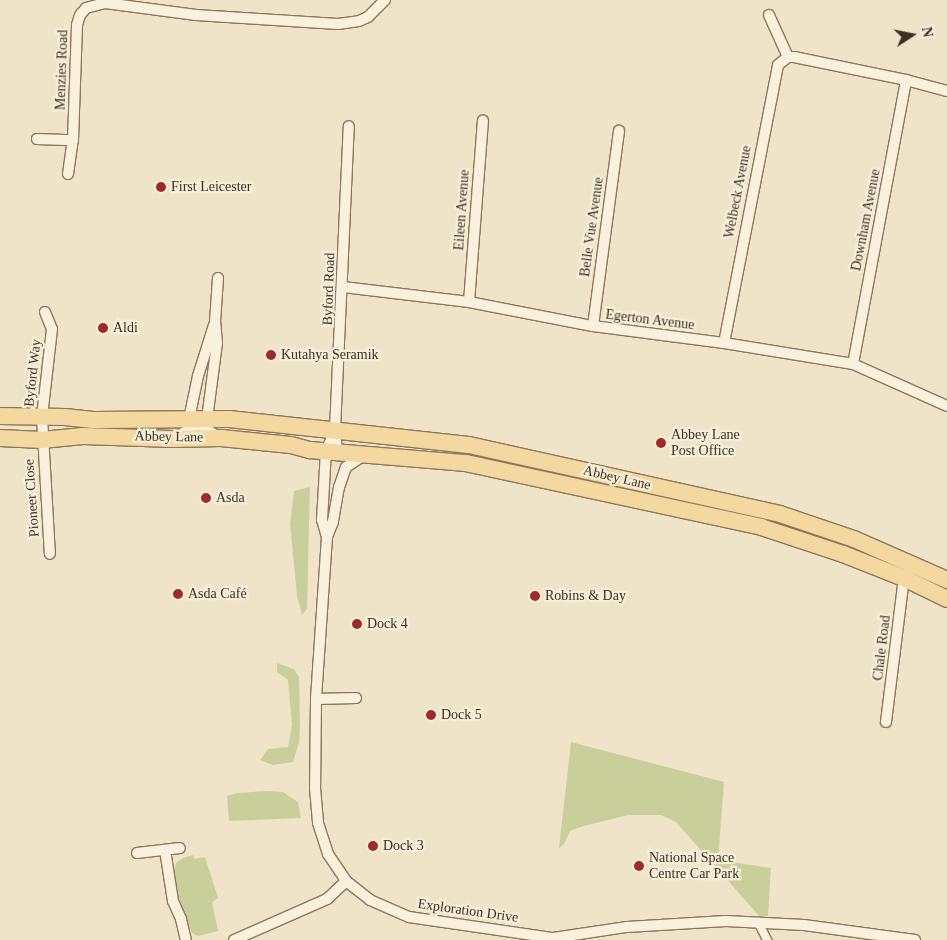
<!DOCTYPE html>
<meta charset="utf-8">
<style>
body{margin:0}
#map{position:relative;width:947px;height:940px;overflow:hidden;background:#f0e4c8;font-family:"Times New Roman",serif}
div>[style]{position:absolute}
.green>*{inset:0;background:#c9cf9b}
.roads{filter:drop-shadow(1px 0 #8d765c) drop-shadow(-1px 0 #8d765c) drop-shadow(0 1px #8d765c) drop-shadow(0 -1px #8d765c)}
.pedestrian>*{height:8px;margin:-4px;padding:0 4px;transform-origin:4px;border-radius:4px;background:#faf1dc}
.minor>*{height:10px;margin:-5px;padding:0 5px;transform-origin:5px;border-radius:5px;background:#faf1dc}
.primary>*{height:16px;margin:-8px;padding:0 8px;transform-origin:8px;border-radius:8px;background:#f3d9a0}
.dots>*{width:14px;height:14px;translate:-50% -50%;box-sizing:border-box;border:2px solid #f7eed8;border-radius:50%}
span{translate:-50% -50%;white-space:nowrap;text-align:center;line-height:1.15;-webkit-text-stroke:4.5px #f7eed8;paint-order:stroke}
.street-label{font-size:14px;color:#3d2e20}
.poi-label{font-size:14px;color:#3d2e20}
.left{translate:0 -50%;text-align:left}
.north{position:absolute;left:887px;top:10px;width:50px;height:50px;-webkit-text-stroke:4px #f7eed8;paint-order:stroke;rotate:79deg;font-size:14px;font-weight:700;line-height:20px;text-align:center;color:#3d2e20}
.north::after{content:'';display:block;margin:auto;width:18px;height:22px;background:#3d2e20;clip-path:polygon(50% 0,100% 100%,50% 72%,0 100%)}
</style>
<div id="map">
<div class="green">
<div style="clip-path:polygon(310px 487px,307px 609px,302px 615px,297px 596px,290px 524px,294px 491px)"></div>
<div style="clip-path:polygon(277px 663px,294px 669px,299px 677px,300px 726px,299px 743px,293px 762px,273px 765px,260px 760px,268px 749px,288px 747px,292px 725px,288px 680px,277px 672px)"></div>
<div style="clip-path:polygon(571px 742px,724px 782px,718px 860px,771px 868px,768px 916px,760px 917px,676px 822px,661px 815px,628px 815px,584px 826px,570px 831px,564px 844px,559px 848px)"></div>
<div style="clip-path:polygon(267px 791px,283px 792px,298px 802px,301px 818px,229px 821px,227px 796px,237px 793px)"></div>
<div style="clip-path:polygon(193px 855px,194px 859px,205px 857px,218px 898px,212px 902px,218px 931px,198px 936px,192px 933px,177px 893px,174px 870px,176px 863px,183px 858px)"></div>
</div>
<div class="roads">
<div class="pedestrian">
<div style="left:758px;top:922px;width:20px;rotate:63deg"></div>
</div>
<div class="minor">
<div style="left:769px;top:15px;width:46px;rotate:65.7deg"></div>
<div style="left:37px;top:139px;width:36px;rotate:2deg"></div>
<div style="left:68px;top:174px;width:34px;rotate:-82deg"></div>
<div style="left:73px;top:140px;width:115px;rotate:-88deg"></div>
<div style="left:77px;top:25px;width:10px;rotate:-73deg"></div>
<div style="left:80px;top:15px;width:9px;rotate:-49deg"></div>
<div style="left:86px;top:8px;width:20px;rotate:-15deg"></div>
<div style="left:105px;top:3px;width:92px;rotate:7.5deg"></div>
<div style="left:196px;top:15px;width:142px;rotate:3.6deg"></div>
<div style="left:338px;top:24px;width:21px;rotate:-8deg"></div>
<div style="left:359px;top:21px;width:10px;rotate:-24deg"></div>
<div style="left:368px;top:17px;width:24px;rotate:-45deg"></div>
<div style="left:343px;top:287px;width:127px;rotate:6.8deg"></div>
<div style="left:469px;top:302px;width:126px;rotate:11deg"></div>
<div style="left:593px;top:326px;width:132px;rotate:7.4deg"></div>
<div style="left:724px;top:343px;width:131px;rotate:9.2deg"></div>
<div style="left:853px;top:364px;width:103px;rotate:24.1deg"></div>
<div style="left:469px;top:302px;width:182px;rotate:-85.6deg"></div>
<div style="left:45px;top:312px;width:18px;rotate:68deg"></div>
<div style="left:52px;top:329px;width:89px;rotate:96.5deg"></div>
<div style="left:42px;top:417px;width:137px;rotate:86.7deg"></div>
<div style="left:214px;top:325px;width:53px;rotate:107.4deg"></div>
<div style="left:198px;top:376px;width:44px;rotate:101.8deg"></div>
<div style="left:189px;top:419px;width:35px;rotate:31deg"></div>
<div style="left:593px;top:326px;width:197px;rotate:-82.4deg"></div>
<div style="left:724px;top:343px;width:283px;rotate:-79deg"></div>
<div style="left:778px;top:65px;width:13px;rotate:-39deg"></div>
<div style="left:788px;top:57px;width:6px"></div>
<div style="left:794px;top:57px;width:114px;rotate:11.6deg"></div>
<div style="left:906px;top:80px;width:42px;rotate:15deg"></div>
<div style="left:853px;top:364px;width:289px;rotate:-79.4deg"></div>
<div style="left:176px;top:437px;width:36px;rotate:-30deg"></div>
<div style="left:207px;top:419px;width:77px;rotate:-82.5deg"></div>
<div style="left:217px;top:343px;width:21px;rotate:-95deg"></div>
<div style="left:215px;top:322px;width:44px;rotate:-86.1deg"></div>
<div style="left:341px;top:455px;width:5px;rotate:-143deg"></div>
<div style="left:337px;top:452px;width:22px;rotate:-95deg"></div>
<div style="left:335px;top:430px;width:304px;rotate:-87.4deg"></div>
<div style="left:364px;top:455px;width:22px;rotate:146deg"></div>
<div style="left:346px;top:467px;width:21px;rotate:109deg"></div>
<div style="left:339px;top:487px;width:36px;rotate:100deg"></div>
<div style="left:333px;top:522px;width:16px;rotate:112deg"></div>
<div style="left:327px;top:537px;width:162px;rotate:93.9deg"></div>
<div style="left:316px;top:699px;width:89px;rotate:90.6deg"></div>
<div style="left:315px;top:788px;width:35px;rotate:85deg"></div>
<div style="left:318px;top:823px;width:33px;rotate:72deg"></div>
<div style="left:328px;top:854px;width:32px;rotate:56deg"></div>
<div style="left:346px;top:881px;width:31px;rotate:38deg"></div>
<div style="left:370px;top:900px;width:43px;rotate:23.6deg"></div>
<div style="left:409px;top:917px;width:146px;rotate:8.3deg"></div>
<div style="left:553px;top:938px;width:75px;rotate:-8.5deg"></div>
<div style="left:627px;top:927px;width:99px;rotate:-3.5deg"></div>
<div style="left:726px;top:921px;width:78px;rotate:2.9deg"></div>
<div style="left:804px;top:925px;width:112px;rotate:7.7deg"></div>
<div style="left:327px;top:537px;width:18px;rotate:-106deg"></div>
<div style="left:322px;top:520px;width:69px;rotate:-86.7deg"></div>
<div style="left:326px;top:451px;width:22px;rotate:-66deg"></div>
<div style="left:316px;top:699px;width:40px;rotate:-1.4deg"></div>
<div style="left:886px;top:722px;width:145px;rotate:-82.9deg"></div>
<div style="left:165px;top:850px;width:52px;rotate:81.1deg"></div>
<div style="left:173px;top:901px;width:20px;rotate:66deg"></div>
<div style="left:181px;top:919px;width:22px;rotate:77deg"></div>
<div style="left:137px;top:853px;width:43px;rotate:-6.6deg"></div>
<div style="left:234px;top:940px;width:102px;rotate:-23.8deg"></div>
<div style="left:327px;top:899px;width:26px;rotate:-43deg"></div>
</div>
<div class="primary">
<div style="left:0;top:416px;width:65px;rotate:0.9deg"></div>
<div style="left:65px;top:417px;width:28px;rotate:6deg"></div>
<div style="left:93px;top:420px;width:136px;rotate:-0.4deg"></div>
<div style="left:229px;top:419px;width:241px;rotate:6.2deg"></div>
<div style="left:469px;top:445px;width:319px;rotate:12.5deg"></div>
<div style="left:780px;top:514px;width:78px;rotate:18.7deg"></div>
<div style="left:854px;top:539px;width:102px;rotate:23.8deg"></div>
<div style="left:0;top:438px;width:42px;rotate:2.7deg"></div>
<div style="left:42px;top:440px;width:41px;rotate:-5.6deg"></div>
<div style="left:83px;top:436px;width:90px;rotate:1.9deg"></div>
<div style="left:173px;top:439px;width:48px;rotate:-1.2deg"></div>
<div style="left:221px;top:438px;width:70px;rotate:5.7deg"></div>
<div style="left:291px;top:445px;width:20px;rotate:15deg"></div>
<div style="left:310px;top:450px;width:157px;rotate:4.8deg"></div>
<div style="left:466px;top:463px;width:302px;rotate:12.2deg"></div>
<div style="left:761px;top:527px;width:86px;rotate:18.2deg"></div>
<div style="left:843px;top:554px;width:66px;rotate:21.5deg"></div>
<div style="left:904px;top:578px;width:48px;rotate:26deg"></div>
</div>
</div>
<div class="dots">
<div style="left:161px;top:187px;background:#9e2a2b"></div>
<div style="left:103px;top:328px;background:#9e2a2b"></div>
<div style="left:271px;top:355px;background:#9e2a2b"></div>
<div style="left:661px;top:443px;background:#9e2a2b"></div>
<div style="left:206px;top:498px;background:#9e2a2b"></div>
<div style="left:178px;top:594px;background:#9e2a2b"></div>
<div style="left:535px;top:596px;background:#9e2a2b"></div>
<div style="left:357px;top:624px;background:#9e2a2b"></div>
<div style="left:431px;top:715px;background:#9e2a2b"></div>
<div style="left:373px;top:846px;background:#9e2a2b"></div>
<div style="left:639px;top:866px;background:#9e2a2b"></div>
</div>
<div class="street-label">
<span style="left:62px;top:70px;rotate:-88deg">Menzies Road</span>
<span style="left:738px;top:192px;rotate:-79deg">Welbeck Avenue</span>
<span style="left:462px;top:210px;rotate:-86deg">Eileen Avenue</span>
<span style="left:866px;top:220px;rotate:-79deg">Downham Avenue</span>
<span style="left:592px;top:227px;rotate:-82deg">Belle Vue Avenue</span>
<span style="left:329px;top:289px;rotate:-88deg">Byford Road</span>
<span style="left:650px;top:320px;rotate:7deg">Egerton Avenue</span>
<span style="left:33px;top:373px;rotate:-84deg">Byford Way</span>
<span style="left:169px;top:437px;rotate:1deg">Abbey Lane</span>
<span style="left:617px;top:478px;rotate:13deg">Abbey Lane</span>
<span style="left:32px;top:498px;rotate:-94deg">Pioneer Close</span>
<span style="left:882px;top:648px;rotate:-83deg">Chale Road</span>
<span style="left:468px;top:911px;rotate:8deg">Exploration Drive</span>
</div>
<div class="poi-label">
<span class="left" style="left:171px;top:187px">First Leicester</span>
<span class="left" style="left:113px;top:328px">Aldi</span>
<span class="left" style="left:281px;top:355px">Kutahya Seramik</span>
<span class="left" style="left:671px;top:443px">Abbey Lane<br>Post Office</span>
<span class="left" style="left:216px;top:498px">Asda</span>
<span class="left" style="left:188px;top:594px">Asda Café</span>
<span class="left" style="left:545px;top:596px">Robins &amp; Day</span>
<span class="left" style="left:367px;top:624px">Dock 4</span>
<span class="left" style="left:441px;top:715px">Dock 5</span>
<span class="left" style="left:383px;top:846px">Dock 3</span>
<span class="left" style="left:649px;top:866px">National Space<br>Centre Car Park</span>
</div>
<div class="north">N</div>
</div>
